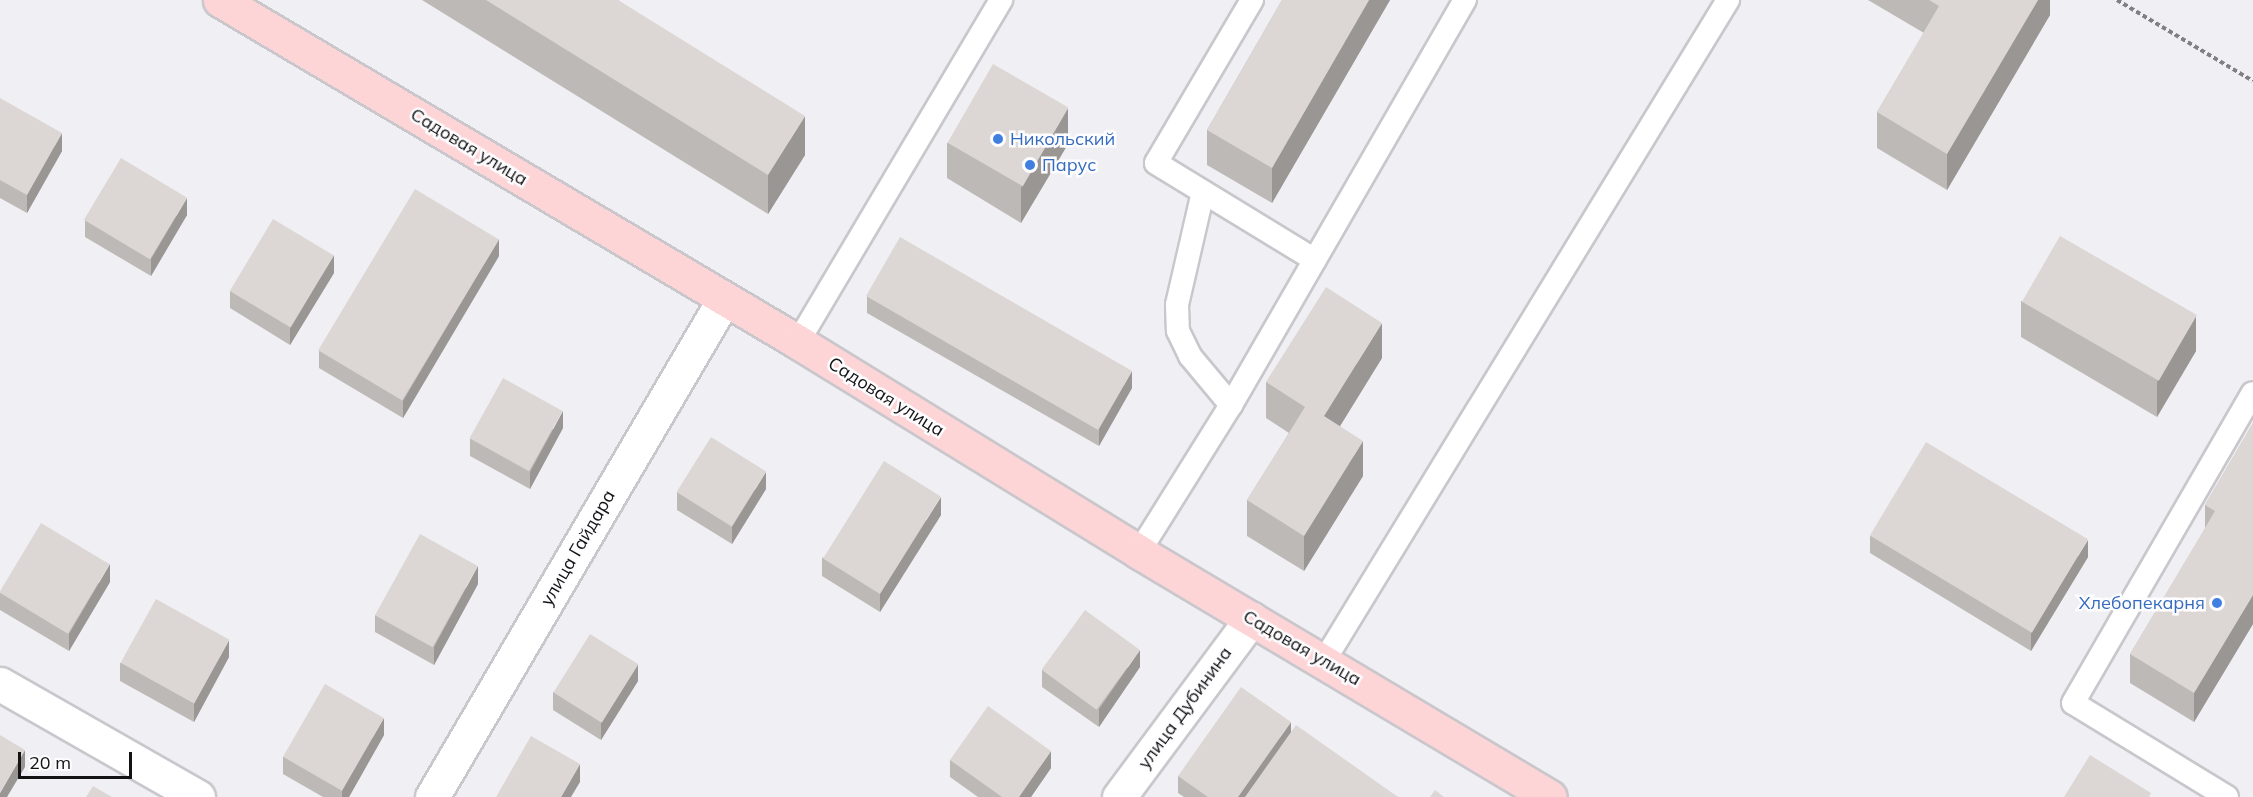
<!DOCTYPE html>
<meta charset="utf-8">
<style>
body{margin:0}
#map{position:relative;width:2253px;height:797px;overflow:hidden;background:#f0eff4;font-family:Mulish,sans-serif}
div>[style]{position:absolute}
.path>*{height:4px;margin-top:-2px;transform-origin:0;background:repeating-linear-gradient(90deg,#808083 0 4.5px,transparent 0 7.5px)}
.roads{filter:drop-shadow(2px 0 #c9c7cc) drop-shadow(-2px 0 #c9c7cc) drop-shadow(0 2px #c9c7cc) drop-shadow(0 -2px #c9c7cc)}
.lane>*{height:22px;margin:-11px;padding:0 11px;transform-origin:11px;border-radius:11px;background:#fff}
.street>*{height:33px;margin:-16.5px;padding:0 16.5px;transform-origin:16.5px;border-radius:16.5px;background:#fff}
.secondary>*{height:33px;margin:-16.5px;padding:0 16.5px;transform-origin:16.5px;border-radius:16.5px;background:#fed5d7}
.wall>*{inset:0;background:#bdb9b6}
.shaded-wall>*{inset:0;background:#9a9694}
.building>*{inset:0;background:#dcd7d4;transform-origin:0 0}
.dots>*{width:16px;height:16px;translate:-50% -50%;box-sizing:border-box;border:3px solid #fdfdff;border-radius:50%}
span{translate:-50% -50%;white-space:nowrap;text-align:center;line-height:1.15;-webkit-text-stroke:5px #fdfdff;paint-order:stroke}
.shop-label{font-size:18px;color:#366cbe}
.left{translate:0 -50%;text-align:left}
.right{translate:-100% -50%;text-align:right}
.street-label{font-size:18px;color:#131314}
.scale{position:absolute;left:18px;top:752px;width:114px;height:27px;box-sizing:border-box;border:3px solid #131314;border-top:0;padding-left:8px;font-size:18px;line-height:21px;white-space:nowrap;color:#131314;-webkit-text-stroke:4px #fdfdff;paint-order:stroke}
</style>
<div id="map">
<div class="path">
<div style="left:2117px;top:0;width:158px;rotate:30.8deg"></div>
</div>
<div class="roads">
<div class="lane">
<div style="left:1252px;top:0;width:189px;rotate:120.5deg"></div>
<div style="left:1156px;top:163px;width:186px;rotate:31.4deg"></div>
<div style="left:1203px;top:192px;width:116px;rotate:103deg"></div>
<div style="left:1177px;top:305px;width:26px;rotate:88deg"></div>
<div style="left:1178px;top:331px;width:28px;rotate:64deg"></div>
<div style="left:1190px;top:356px;width:64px;rotate:50.1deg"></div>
<div style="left:798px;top:342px;width:398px;rotate:-59.3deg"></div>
<div style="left:1139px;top:552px;width:173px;rotate:-58deg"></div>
<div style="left:1231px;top:405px;width:468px;rotate:-60deg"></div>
<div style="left:1324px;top:661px;width:775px;rotate:-58.57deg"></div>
<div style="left:2227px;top:797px;width:180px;rotate:-148.6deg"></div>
<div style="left:2073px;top:703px;width:358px;rotate:-59.9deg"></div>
</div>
<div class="street">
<div style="left:0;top:684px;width:228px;rotate:29.7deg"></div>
<div style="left:432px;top:797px;width:577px;rotate:-59.61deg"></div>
<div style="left:1119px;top:797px;width:222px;rotate:-53.4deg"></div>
</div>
<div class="secondary">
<div style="left:220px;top:0;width:672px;rotate:30.61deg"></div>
<div style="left:798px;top:342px;width:400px;rotate:31.6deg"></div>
<div style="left:1139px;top:552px;width:478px;rotate:30.8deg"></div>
</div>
</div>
<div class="wall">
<div style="clip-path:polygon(422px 0,618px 0,805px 155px,768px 214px)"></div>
<div style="clip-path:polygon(1282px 0,1390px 0,1272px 203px,1207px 165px,1207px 130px)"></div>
<div style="clip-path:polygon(1868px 0,2050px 0,2050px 15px,1947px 190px,1877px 148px,1877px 112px,1924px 33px)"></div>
<div style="clip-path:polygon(0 98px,62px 151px,27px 213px,0 198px)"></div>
<div style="clip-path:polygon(947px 143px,1068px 144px,1021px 223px,947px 178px)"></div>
<div style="clip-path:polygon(187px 215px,151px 276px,85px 237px,85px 220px)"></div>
<div style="clip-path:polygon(499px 256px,403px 418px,319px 368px,319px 351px)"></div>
<div style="clip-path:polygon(334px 273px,290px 345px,230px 308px,230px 291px)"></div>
<div style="clip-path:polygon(867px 296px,1132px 388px,1099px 446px,867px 313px)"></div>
<div style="clip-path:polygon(2021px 301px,2196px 351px,2157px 417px,2021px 337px)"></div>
<div style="clip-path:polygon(1382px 358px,1340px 426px,1363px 476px,1304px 571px,1247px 536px,1247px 500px,1289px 433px,1266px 418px,1266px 382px)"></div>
<div style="clip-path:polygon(2253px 423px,2253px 624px,2194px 722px,2130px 683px,2130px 654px,2205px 529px,2205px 505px)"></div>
<div style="clip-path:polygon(563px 428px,530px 489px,470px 456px,470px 439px)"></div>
<div style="clip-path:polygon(766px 489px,732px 544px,677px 510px,677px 492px)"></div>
<div style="clip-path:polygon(941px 515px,880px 612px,822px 576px,822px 558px)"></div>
<div style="clip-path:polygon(1870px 536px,2088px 557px,2031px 651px,1870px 553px)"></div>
<div style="clip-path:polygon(110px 582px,69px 651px,0 610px,0 593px)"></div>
<div style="clip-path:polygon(478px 584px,434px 665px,375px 632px,375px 615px)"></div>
<div style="clip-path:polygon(229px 657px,194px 722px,120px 681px,120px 663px)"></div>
<div style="clip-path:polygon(1140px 667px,1099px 727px,1042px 687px,1042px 670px)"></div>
<div style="clip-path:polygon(638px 681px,601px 740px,553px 710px,553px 692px)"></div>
<div style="clip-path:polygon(1291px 733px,1398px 797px,1184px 797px,1178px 793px,1178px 776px)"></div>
<div style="clip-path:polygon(384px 735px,349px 797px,323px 797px,283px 774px,283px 757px)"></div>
<div style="clip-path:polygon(950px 760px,1051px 768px,1031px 797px,978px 797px,950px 777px)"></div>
</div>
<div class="shaded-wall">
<div style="clip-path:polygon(1369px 0,1390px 0,1272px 203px,1272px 168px)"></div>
<div style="clip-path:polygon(2038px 0,2050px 0,2050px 15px,1947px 190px,1947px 154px)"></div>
<div style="clip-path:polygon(1068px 108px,1068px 144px,1021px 223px,1021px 188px)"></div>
<div style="clip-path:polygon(805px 116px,805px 155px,768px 214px,768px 175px)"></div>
<div style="clip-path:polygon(62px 133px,62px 151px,27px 213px,27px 195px)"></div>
<div style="clip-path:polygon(187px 198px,187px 215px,151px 276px,151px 259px)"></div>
<div style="clip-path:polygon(499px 239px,499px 256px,403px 418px,403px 401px)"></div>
<div style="clip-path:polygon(334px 255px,334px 273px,290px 345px,290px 328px)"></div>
<div style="clip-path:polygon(2196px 316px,2196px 351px,2157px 417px,2157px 382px)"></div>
<div style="clip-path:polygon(1382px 323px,1382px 358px,1324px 452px,1324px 416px)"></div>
<div style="clip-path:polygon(1132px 371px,1132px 388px,1099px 446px,1099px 429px)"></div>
<div style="clip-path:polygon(563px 411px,563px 428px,530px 489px,530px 472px)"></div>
<div style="clip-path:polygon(1363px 441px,1363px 476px,1304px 571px,1304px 536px)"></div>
<div style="clip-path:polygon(766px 472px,766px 489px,732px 544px,732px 527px)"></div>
<div style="clip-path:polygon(941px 497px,941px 515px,880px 612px,880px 594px)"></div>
<div style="clip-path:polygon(2088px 540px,2088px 557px,2031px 651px,2031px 633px)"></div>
<div style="clip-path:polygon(110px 564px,110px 582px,69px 651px,69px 634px)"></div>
<div style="clip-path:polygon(478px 566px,478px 584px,434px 665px,434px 647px)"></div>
<div style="clip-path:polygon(2253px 595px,2253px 624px,2194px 722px,2194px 693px)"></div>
<div style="clip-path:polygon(229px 640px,229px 657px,194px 722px,194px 704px)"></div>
<div style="clip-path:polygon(1140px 650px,1140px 667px,1099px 727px,1099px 709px)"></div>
<div style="clip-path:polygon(638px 664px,638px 681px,601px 740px,601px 722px)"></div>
<div style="clip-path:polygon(384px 718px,384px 735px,349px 797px,342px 797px,342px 791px)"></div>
<div style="clip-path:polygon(1291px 722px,1291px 739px,1250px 797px,1238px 797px)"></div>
<div style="clip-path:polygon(25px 750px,25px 767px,7px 797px,0 797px,0 793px)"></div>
<div style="clip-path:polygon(1051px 751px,1051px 768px,1031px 797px,1019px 797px)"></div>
<div style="clip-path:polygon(580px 764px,580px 782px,571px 797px,561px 797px)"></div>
</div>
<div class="building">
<div style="clip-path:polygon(486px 0,618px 0,805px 116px,768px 175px)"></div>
<div style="clip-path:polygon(1282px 0,1369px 0,1272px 168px,1207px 130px)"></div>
<div style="clip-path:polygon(1929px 0,2038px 0,1947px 154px,1877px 112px,1939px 6px)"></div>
<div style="left:993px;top:64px;width:87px;height:91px;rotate:30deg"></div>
<div style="clip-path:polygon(0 98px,62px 133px,27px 195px,0 180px)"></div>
<div style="left:121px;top:158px;width:77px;height:72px;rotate:31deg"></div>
<div style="left:415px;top:189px;width:98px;height:188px;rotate:31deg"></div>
<div style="left:273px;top:219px;width:71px;height:84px;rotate:31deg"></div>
<div style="left:2060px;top:236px;width:158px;height:76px;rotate:30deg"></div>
<div style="left:900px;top:237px;width:268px;height:68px;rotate:30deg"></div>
<div style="clip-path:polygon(1326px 287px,1382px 323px,1324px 416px,1363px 441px,1304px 536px,1247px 500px,1305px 407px,1266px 382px)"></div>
<div style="left:503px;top:378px;width:68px;height:69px;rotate:29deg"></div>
<div style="clip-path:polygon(2253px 423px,2253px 595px,2194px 693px,2130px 654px,2215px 511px,2205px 505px)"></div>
<div style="left:711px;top:437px;width:65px;height:65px;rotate:32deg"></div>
<div style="left:1926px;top:442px;width:189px;height:109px;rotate:31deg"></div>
<div style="left:884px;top:461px;width:67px;height:115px;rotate:32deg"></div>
<div style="left:41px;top:523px;width:80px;height:81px;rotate:31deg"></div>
<div style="left:420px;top:534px;width:66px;height:93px;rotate:29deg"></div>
<div style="left:156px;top:599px;width:84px;height:73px;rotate:29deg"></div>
<div style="left:1085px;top:610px;width:68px;height:74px;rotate:36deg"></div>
<div style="left:590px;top:634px;width:57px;height:69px;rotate:32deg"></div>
<div style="left:325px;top:684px;width:68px;height:84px;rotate:30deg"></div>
<div style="clip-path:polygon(1241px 687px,1291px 722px,1238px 797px,1208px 797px,1178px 776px)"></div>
<div style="clip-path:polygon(988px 706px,1051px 751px,1019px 797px,1002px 797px,950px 760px)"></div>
<div style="clip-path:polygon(1296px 725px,1398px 797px,1245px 797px)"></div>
<div style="clip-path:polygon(0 735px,25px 750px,0 793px)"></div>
<div style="clip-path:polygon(531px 736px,580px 764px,561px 797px,496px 797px)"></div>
<div style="clip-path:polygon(2090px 755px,2151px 793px,2149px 797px,2064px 797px)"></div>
<div style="clip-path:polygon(93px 786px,112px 797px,86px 797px)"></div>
<div style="clip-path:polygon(1435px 790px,1444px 797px,1430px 797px)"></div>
</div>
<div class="dots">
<div style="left:998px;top:139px;background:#3f7fe0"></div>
<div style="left:1030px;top:165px;background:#3f7fe0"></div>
<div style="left:2217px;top:603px;background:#3f7fe0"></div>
</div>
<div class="shop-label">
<span class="left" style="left:1010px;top:139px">Никольский</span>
<span class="left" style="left:1042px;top:165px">Парус</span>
<span class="right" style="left:2205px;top:603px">Хлебопекарня</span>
</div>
<div class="street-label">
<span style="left:469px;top:147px;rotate:31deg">Садовая улица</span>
<span style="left:886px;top:397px;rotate:32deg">Садовая улица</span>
<span style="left:578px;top:548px;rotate:-60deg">улица Гайдара</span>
<span style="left:1302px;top:648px;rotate:30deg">Садовая улица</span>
<span style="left:1185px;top:708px;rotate:-54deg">улица Дубинина</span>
</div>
<div class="scale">20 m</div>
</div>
